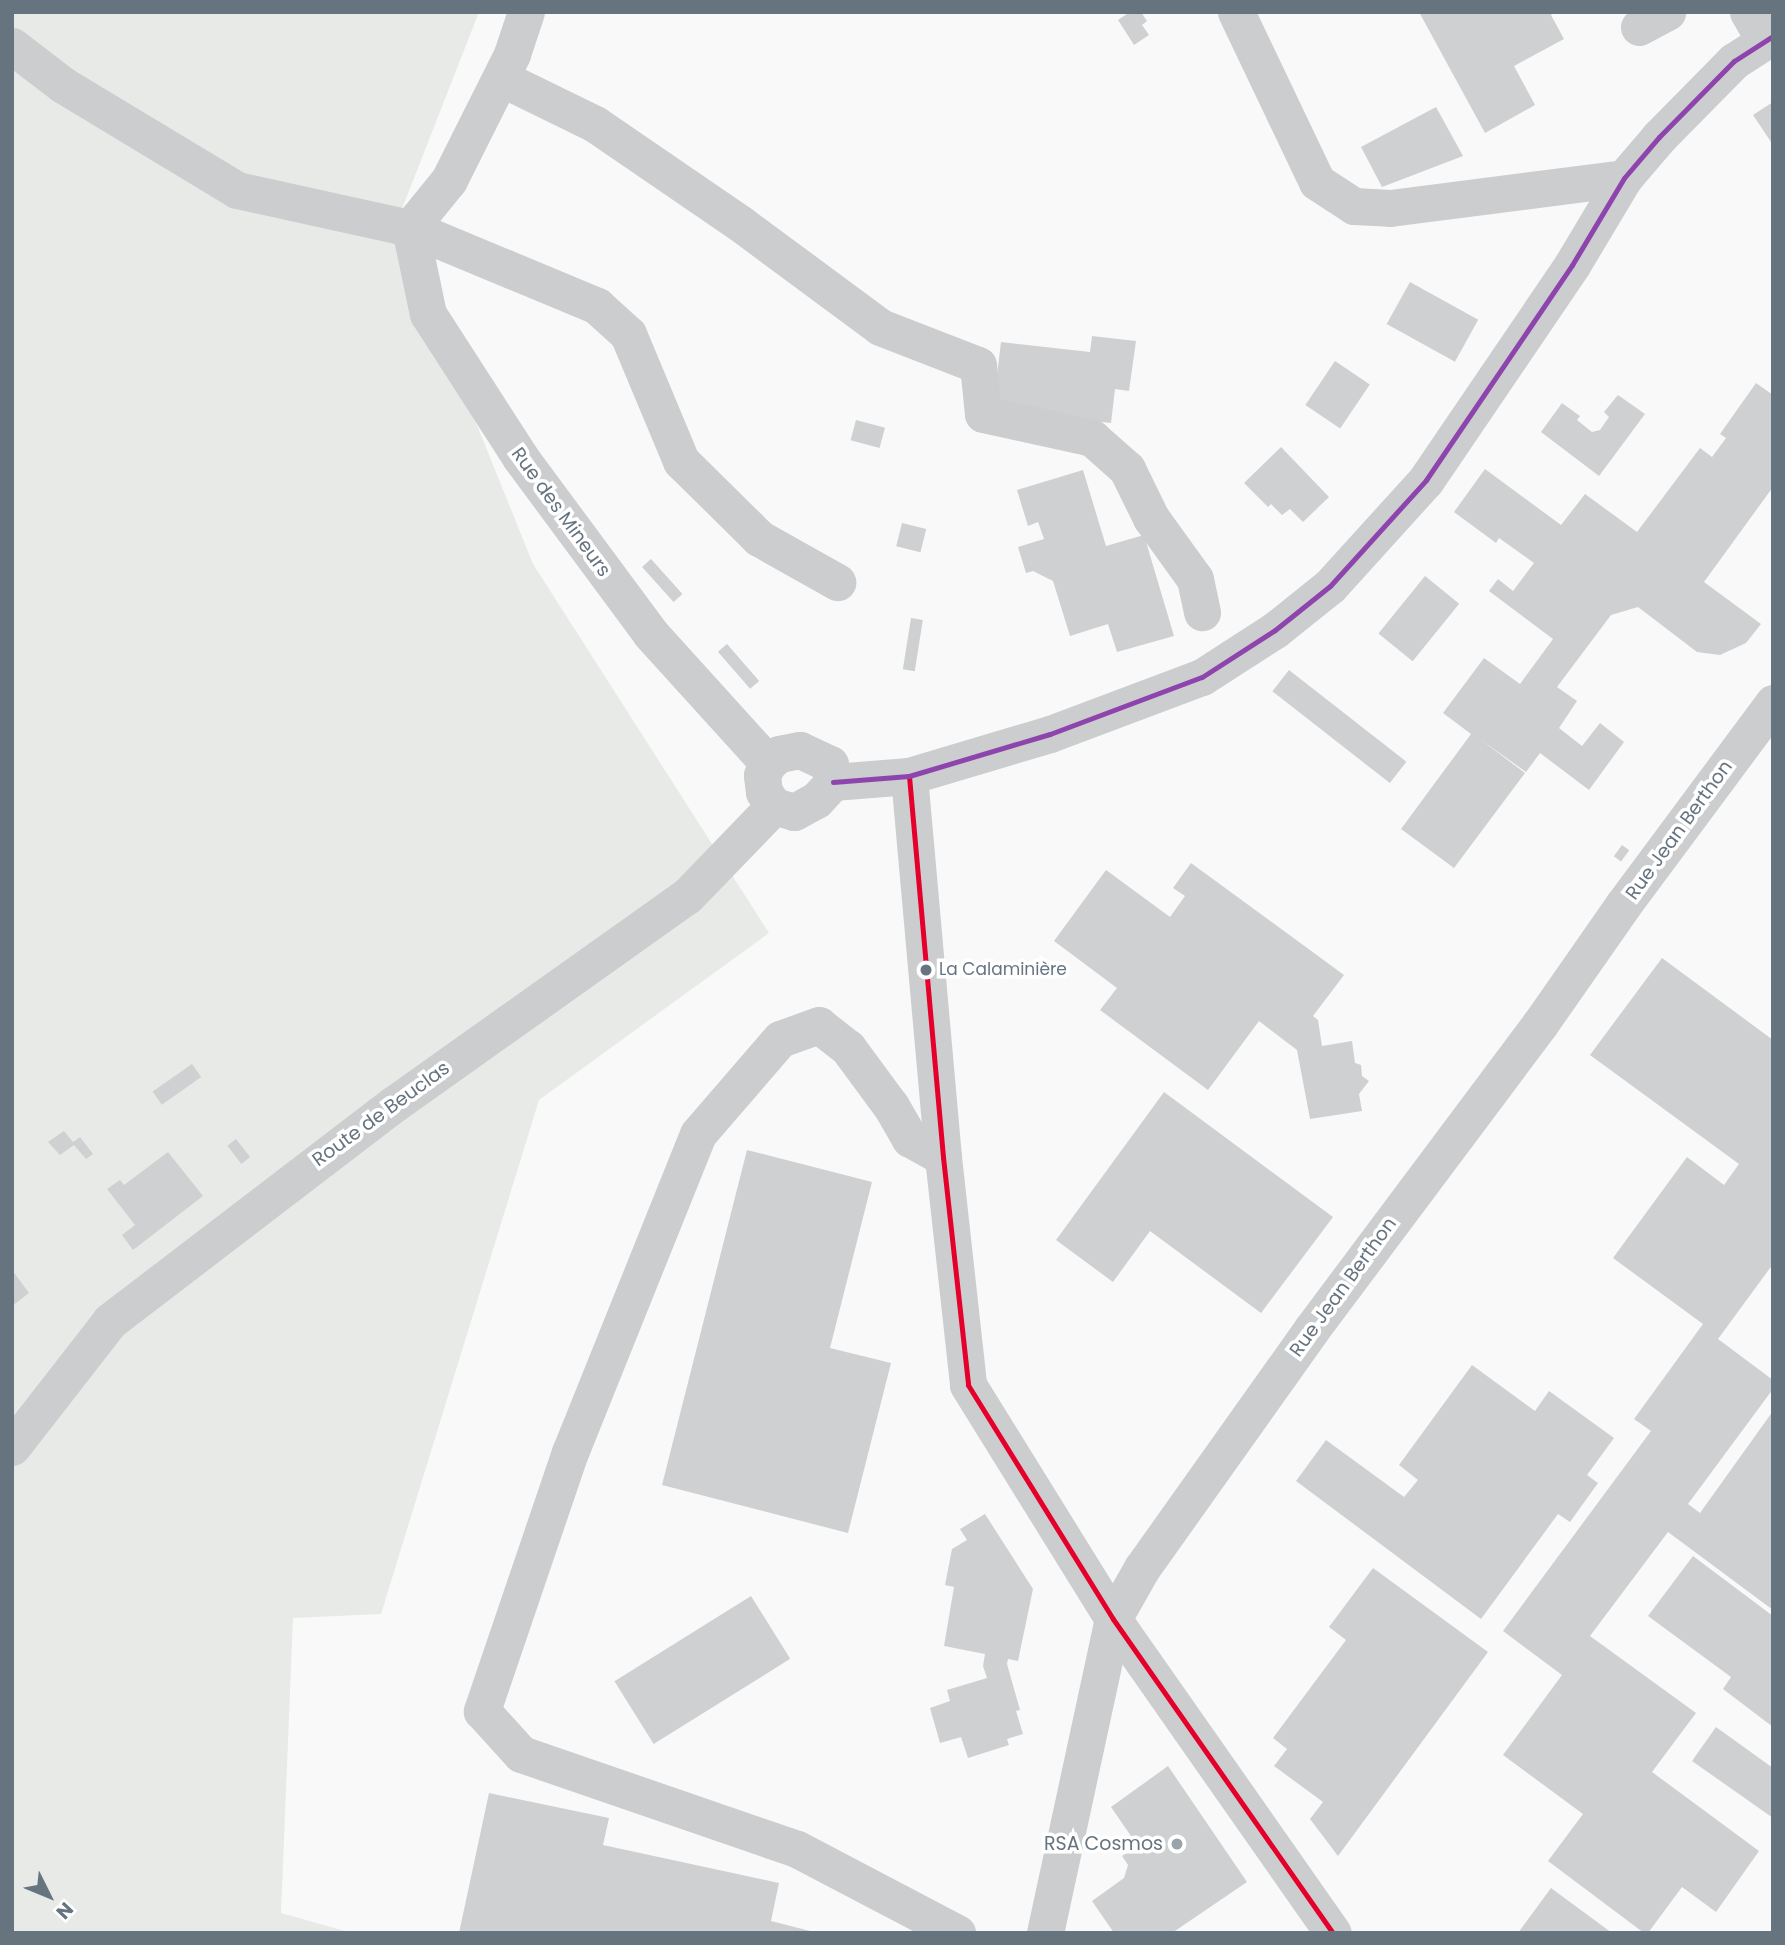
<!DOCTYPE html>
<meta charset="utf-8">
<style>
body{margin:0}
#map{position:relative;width:1785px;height:1945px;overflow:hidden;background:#f9f9f9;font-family:Poppins,sans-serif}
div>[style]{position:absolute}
.green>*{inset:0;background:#e7eae6}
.building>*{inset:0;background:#cfd0d1;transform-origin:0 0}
.minor>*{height:37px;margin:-18.5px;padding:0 18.5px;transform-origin:18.5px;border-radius:18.5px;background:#cccdce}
.bus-1>*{height:5px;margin:-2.5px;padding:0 2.5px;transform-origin:2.5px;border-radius:2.5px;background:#e4002b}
.bus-2>*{height:5px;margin:-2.5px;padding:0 2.5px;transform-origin:2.5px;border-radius:2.5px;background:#8e44ad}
.dots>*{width:19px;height:19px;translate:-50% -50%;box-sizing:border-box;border:4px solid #fff;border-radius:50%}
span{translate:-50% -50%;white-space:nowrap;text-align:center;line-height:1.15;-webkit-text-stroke:7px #fff;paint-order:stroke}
.bus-label{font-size:17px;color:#667480}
.left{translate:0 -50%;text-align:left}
.street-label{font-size:19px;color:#667480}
.poi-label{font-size:19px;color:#667480}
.right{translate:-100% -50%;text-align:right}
.frame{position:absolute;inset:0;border:14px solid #667480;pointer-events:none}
.north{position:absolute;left:14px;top:1861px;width:70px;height:70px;-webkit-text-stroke:5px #fff;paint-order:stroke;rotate:133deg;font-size:19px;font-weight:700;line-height:28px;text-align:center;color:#667480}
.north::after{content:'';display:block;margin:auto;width:24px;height:32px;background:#667480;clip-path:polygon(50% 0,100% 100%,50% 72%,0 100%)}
</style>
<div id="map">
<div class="green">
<div style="clip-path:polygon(12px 12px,479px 12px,396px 224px,533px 564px,769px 933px,539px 1100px,381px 1614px,293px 1618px,281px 1913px,352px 1933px,12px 1933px)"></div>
</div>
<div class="building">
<div style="clip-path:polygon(1130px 12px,1141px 12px,1147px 21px,1142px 25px,1149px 35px,1134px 45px,1118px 20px)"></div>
<div style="clip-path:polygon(1419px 12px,1555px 12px,1551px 15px,1564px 39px,1514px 66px,1535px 105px,1485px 133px)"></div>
<div style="clip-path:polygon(1773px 102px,1773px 145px,1753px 115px)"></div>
<div style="clip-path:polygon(1436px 107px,1463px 156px,1382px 187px,1361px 147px)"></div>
<div style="left:1410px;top:282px;width:78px;height:48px;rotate:29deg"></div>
<div style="clip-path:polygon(1092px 336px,1136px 341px,1129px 391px,1115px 389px,1111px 423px,993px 409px,1001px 342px,1090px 352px)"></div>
<div style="left:1335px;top:361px;width:42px;height:53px;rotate:34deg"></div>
<div style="clip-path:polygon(1756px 383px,1773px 395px,1773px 487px,1704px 582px,1761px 624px,1746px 643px,1720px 655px,1697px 652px,1638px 607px,1611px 615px,1557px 687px,1577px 701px,1559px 728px,1582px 746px,1600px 723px,1624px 742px,1589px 790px,1540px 753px,1526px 772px,1480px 739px,1525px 773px,1454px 868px,1401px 829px,1471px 734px,1443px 713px,1484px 658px,1520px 684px,1553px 639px,1489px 591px,1498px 579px,1513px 591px,1534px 563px,1499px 538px,1496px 543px,1454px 512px,1485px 469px,1561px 525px,1585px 494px,1637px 532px,1700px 448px,1712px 457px,1726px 438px,1720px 434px)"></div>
<div style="clip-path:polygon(1618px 395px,1645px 414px,1599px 476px,1541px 432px,1562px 403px,1580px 416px,1577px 420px,1592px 432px,1600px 430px,1609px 417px,1604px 412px)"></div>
<div style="left:856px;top:420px;width:30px;height:21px;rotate:15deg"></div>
<div style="clip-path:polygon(1281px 447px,1329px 497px,1303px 522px,1290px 509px,1282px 515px,1271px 504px,1268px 507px,1244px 483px)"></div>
<div style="clip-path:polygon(1083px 470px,1106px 546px,1144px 535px,1174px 636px,1117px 652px,1108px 624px,1070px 636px,1053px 581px,1033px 571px,1026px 573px,1018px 547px,1044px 539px,1038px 522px,1028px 526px,1017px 490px)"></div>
<div style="left:902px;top:523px;width:25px;height:24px;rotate:14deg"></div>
<div style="left:651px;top:559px;width:47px;height:12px;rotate:48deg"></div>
<div style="left:1425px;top:576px;width:44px;height:74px;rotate:39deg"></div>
<div style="left:911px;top:618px;width:12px;height:52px;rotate:9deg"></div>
<div style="left:727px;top:644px;width:49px;height:12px;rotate:49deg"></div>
<div style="left:1289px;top:670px;width:149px;height:27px;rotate:38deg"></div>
<div style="left:1622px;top:845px;width:9px;height:14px;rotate:36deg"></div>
<div style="clip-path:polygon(1191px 863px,1344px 975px,1313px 1016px,1318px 1020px,1322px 1046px,1352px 1041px,1355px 1063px,1361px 1065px,1362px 1076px,1369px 1081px,1359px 1094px,1362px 1111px,1310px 1119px,1297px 1050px,1259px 1021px,1208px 1090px,1100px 1010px,1117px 988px,1054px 941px,1106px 870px,1170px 917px,1185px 896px,1173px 888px)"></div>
<div style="clip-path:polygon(1662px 958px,1773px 1040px,1773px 1264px,1718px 1339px,1773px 1380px,1773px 1389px,1688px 1504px,1700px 1513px,1773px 1411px,1773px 1610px,1668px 1532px,1590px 1636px,1696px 1713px,1652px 1772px,1759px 1851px,1716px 1912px,1682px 1887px,1648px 1933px,1644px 1933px,1548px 1861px,1583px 1814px,1503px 1755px,1562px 1675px,1503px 1631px,1651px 1431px,1634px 1419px,1703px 1324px,1613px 1258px,1687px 1157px,1724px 1185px,1739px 1164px,1590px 1055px)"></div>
<div style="left:192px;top:1064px;width:16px;height:48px;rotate:55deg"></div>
<div style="clip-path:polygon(1164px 1092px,1333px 1217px,1261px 1313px,1150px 1231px,1113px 1282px,1056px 1240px)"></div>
<div style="clip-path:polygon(64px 1131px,73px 1142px,80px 1137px,93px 1154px,86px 1159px,74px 1145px,60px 1155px,48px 1142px)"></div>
<div style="left:236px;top:1139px;width:23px;height:11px;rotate:52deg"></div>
<div style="clip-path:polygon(747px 1150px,872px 1182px,830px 1348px,891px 1363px,848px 1533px,662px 1485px)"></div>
<div style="clip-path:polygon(168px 1152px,203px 1196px,133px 1250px,122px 1235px,135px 1225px,107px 1189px,120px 1180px,124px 1185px)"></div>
<div style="clip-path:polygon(12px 1270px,29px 1293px,12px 1306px)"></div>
<div style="clip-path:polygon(1472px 1365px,1535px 1411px,1549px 1391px,1614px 1438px,1587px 1475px,1598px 1483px,1570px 1522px,1558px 1514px,1481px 1619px,1296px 1481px,1326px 1440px,1404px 1497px,1418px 1480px,1399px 1465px)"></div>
<div style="clip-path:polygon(985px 1514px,1033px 1589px,1018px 1661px,1008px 1659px,1007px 1664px,1020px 1710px,1016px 1711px,1023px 1734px,1007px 1739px,1009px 1745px,968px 1758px,961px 1737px,940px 1743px,930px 1708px,950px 1701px,947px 1690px,987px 1678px,983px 1666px,985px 1654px,944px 1646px,954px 1587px,945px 1585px,952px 1549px,967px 1540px,960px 1529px)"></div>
<div style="clip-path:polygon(1693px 1556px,1773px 1616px,1773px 1727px,1723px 1689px,1731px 1677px,1648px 1616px)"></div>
<div style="clip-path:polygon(1373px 1568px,1488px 1652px,1338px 1856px,1310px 1819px,1323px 1802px,1274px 1766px,1287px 1749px,1273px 1738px,1346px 1640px,1329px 1627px)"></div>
<div style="left:751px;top:1596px;width:74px;height:161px;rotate:58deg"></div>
<div style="clip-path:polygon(1716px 1727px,1773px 1768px,1773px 1818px,1692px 1761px)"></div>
<div style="clip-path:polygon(1168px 1766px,1247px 1882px,1172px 1933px,1114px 1933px,1092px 1901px,1124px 1878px,1128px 1865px,1122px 1856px,1131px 1850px,1133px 1839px,1111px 1807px)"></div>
<div style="clip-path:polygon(489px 1793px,609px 1818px,603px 1845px,779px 1883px,771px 1921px,818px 1933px,459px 1933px)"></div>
<div style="clip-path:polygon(1551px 1888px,1612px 1933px,1518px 1933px)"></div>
</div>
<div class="minor">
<div style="left:1236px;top:12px;width:188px;rotate:64.5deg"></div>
<div style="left:1317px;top:182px;width:44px;rotate:33deg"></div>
<div style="left:1354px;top:206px;width:36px;rotate:3deg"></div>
<div style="left:1390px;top:208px;width:236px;rotate:-7.3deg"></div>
<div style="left:1748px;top:12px;width:34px;rotate:60deg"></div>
<div style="left:1639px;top:27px;width:32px;rotate:-28deg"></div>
<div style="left:12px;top:46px;width:64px;rotate:37.4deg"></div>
<div style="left:63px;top:85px;width:203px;rotate:31.1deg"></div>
<div style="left:237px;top:190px;width:177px;rotate:12.4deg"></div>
<div style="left:410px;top:228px;width:203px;rotate:22.6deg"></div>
<div style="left:597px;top:306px;width:42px;rotate:42.1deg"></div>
<div style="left:628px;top:334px;width:138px;rotate:67.3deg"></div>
<div style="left:681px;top:461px;width:110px;rotate:44.6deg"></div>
<div style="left:759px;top:538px;width:90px;rotate:29.4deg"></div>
<div style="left:501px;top:78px;width:105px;rotate:26.1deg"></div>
<div style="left:595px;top:124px;width:177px;rotate:34.4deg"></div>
<div style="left:741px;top:224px;width:173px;rotate:36.5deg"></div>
<div style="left:880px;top:327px;width:105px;rotate:21.2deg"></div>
<div style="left:978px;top:365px;width:49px;rotate:84.2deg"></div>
<div style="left:983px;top:414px;width:112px;rotate:12.4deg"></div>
<div style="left:1092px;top:438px;width:47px;rotate:41.5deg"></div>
<div style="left:1127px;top:469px;width:55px;rotate:63.9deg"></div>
<div style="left:1151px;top:518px;width:75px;rotate:54.2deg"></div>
<div style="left:1195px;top:579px;width:34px;rotate:78deg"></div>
<div style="left:410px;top:228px;width:88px;rotate:78.2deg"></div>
<div style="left:428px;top:314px;width:170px;rotate:57.2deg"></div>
<div style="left:520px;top:457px;width:219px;rotate:53.5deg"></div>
<div style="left:650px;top:633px;width:176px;rotate:47.8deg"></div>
<div style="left:410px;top:228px;width:62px;rotate:-50.9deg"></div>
<div style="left:449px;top:180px;width:141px;rotate:-63.4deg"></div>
<div style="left:512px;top:54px;width:44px;rotate:-71.6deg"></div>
<div style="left:800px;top:750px;width:33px;rotate:25deg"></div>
<div style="left:830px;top:764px;width:18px;rotate:81deg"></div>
<div style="left:833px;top:782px;width:25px;rotate:133deg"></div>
<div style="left:816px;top:800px;width:25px;rotate:151deg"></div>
<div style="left:794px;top:812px;width:21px;rotate:-163deg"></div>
<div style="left:774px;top:806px;width:17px;rotate:-126deg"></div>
<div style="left:764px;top:792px;width:17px;rotate:-97deg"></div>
<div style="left:762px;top:775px;width:13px;rotate:-63deg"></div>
<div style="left:768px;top:763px;width:14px;rotate:-39deg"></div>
<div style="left:779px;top:754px;width:21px;rotate:-11deg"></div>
<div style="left:909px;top:776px;width:383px;rotate:84.9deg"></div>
<div style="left:943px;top:1157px;width:229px;rotate:83.7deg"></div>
<div style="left:968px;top:1385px;width:275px;rotate:58.2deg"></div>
<div style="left:1113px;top:1619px;width:383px;rotate:55deg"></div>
<div style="left:833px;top:782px;width:76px;rotate:-4.5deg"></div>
<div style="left:909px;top:776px;width:147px;rotate:-16.6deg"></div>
<div style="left:1050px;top:734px;width:162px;rotate:-20.6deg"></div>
<div style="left:1202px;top:677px;width:87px;rotate:-32.8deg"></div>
<div style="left:1275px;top:630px;width:70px;rotate:-38.7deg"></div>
<div style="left:1330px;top:586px;width:143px;rotate:-47.8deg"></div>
<div style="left:1426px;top:480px;width:260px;rotate:-55.8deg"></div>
<div style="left:1572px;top:265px;width:101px;rotate:-59.1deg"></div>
<div style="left:1624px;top:178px;width:54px;rotate:-49.5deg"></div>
<div style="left:1659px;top:137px;width:107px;rotate:-45.4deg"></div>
<div style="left:1734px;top:61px;width:46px;rotate:-32.7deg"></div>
<div style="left:943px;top:1157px;width:38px;rotate:-151deg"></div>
<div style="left:910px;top:1139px;width:39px;rotate:-120deg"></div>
<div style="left:890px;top:1105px;width:71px;rotate:-126.4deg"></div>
<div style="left:848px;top:1048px;width:37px;rotate:-142deg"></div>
<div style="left:819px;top:1025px;width:41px;rotate:160.3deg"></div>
<div style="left:780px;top:1039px;width:125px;rotate:130.8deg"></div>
<div style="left:698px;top:1134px;width:343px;rotate:111.9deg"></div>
<div style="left:570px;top:1452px;width:274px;rotate:108.8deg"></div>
<div style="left:482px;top:1711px;width:58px;rotate:47.8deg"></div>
<div style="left:521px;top:1754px;width:292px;rotate:19deg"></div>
<div style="left:797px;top:1849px;width:181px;rotate:27.7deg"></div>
<div style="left:12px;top:1447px;width:160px;rotate:-52.1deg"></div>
<div style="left:110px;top:1321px;width:357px;rotate:-37.4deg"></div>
<div style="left:394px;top:1104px;width:359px;rotate:-35.4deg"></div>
<div style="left:687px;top:896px;width:125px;rotate:-46deg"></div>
<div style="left:1045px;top:1933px;width:321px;rotate:-77.8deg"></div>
<div style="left:1113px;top:1619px;width:59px;rotate:-60.4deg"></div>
<div style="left:1142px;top:1568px;width:292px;rotate:-54.6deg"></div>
<div style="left:1311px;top:1330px;width:382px;rotate:-53.2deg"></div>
<div style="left:1540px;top:1024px;width:145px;rotate:-55.1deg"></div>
<div style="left:1623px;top:905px;width:252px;rotate:-53.4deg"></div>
</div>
<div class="bus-1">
<div style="left:909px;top:776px;width:383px;rotate:84.9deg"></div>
<div style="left:943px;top:1157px;width:229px;rotate:83.7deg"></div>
<div style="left:968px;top:1385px;width:275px;rotate:58.2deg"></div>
<div style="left:1113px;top:1619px;width:383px;rotate:55deg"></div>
</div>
<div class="bus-2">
<div style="left:833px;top:782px;width:76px;rotate:-4.5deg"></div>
<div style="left:909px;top:776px;width:147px;rotate:-16.6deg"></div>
<div style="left:1050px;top:734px;width:162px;rotate:-20.6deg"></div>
<div style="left:1202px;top:677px;width:87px;rotate:-32.8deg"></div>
<div style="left:1275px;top:630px;width:70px;rotate:-38.7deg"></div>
<div style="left:1330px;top:586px;width:143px;rotate:-47.8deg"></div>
<div style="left:1426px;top:480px;width:260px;rotate:-55.8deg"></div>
<div style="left:1572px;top:265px;width:101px;rotate:-59.1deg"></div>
<div style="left:1624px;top:178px;width:54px;rotate:-49.5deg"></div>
<div style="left:1659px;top:137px;width:107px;rotate:-45.4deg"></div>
<div style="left:1734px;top:61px;width:46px;rotate:-32.7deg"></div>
</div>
<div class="dots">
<div style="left:926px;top:970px;background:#667480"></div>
<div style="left:1177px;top:1844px;background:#99a3aa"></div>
</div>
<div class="bus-label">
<span class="left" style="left:939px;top:970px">La Calaminière</span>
</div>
<div class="street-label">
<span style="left:561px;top:512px;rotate:54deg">Rue des Mineurs</span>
<span style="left:1679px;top:830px;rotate:-54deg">Rue Jean Berthon</span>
<span style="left:381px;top:1114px;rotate:-36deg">Route de Beuclas</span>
<span style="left:1343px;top:1287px;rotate:-54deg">Rue Jean Berthon</span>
</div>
<div class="poi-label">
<span class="right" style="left:1163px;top:1844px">RSA Cosmos</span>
</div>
<div class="frame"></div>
<div class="north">N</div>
</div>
